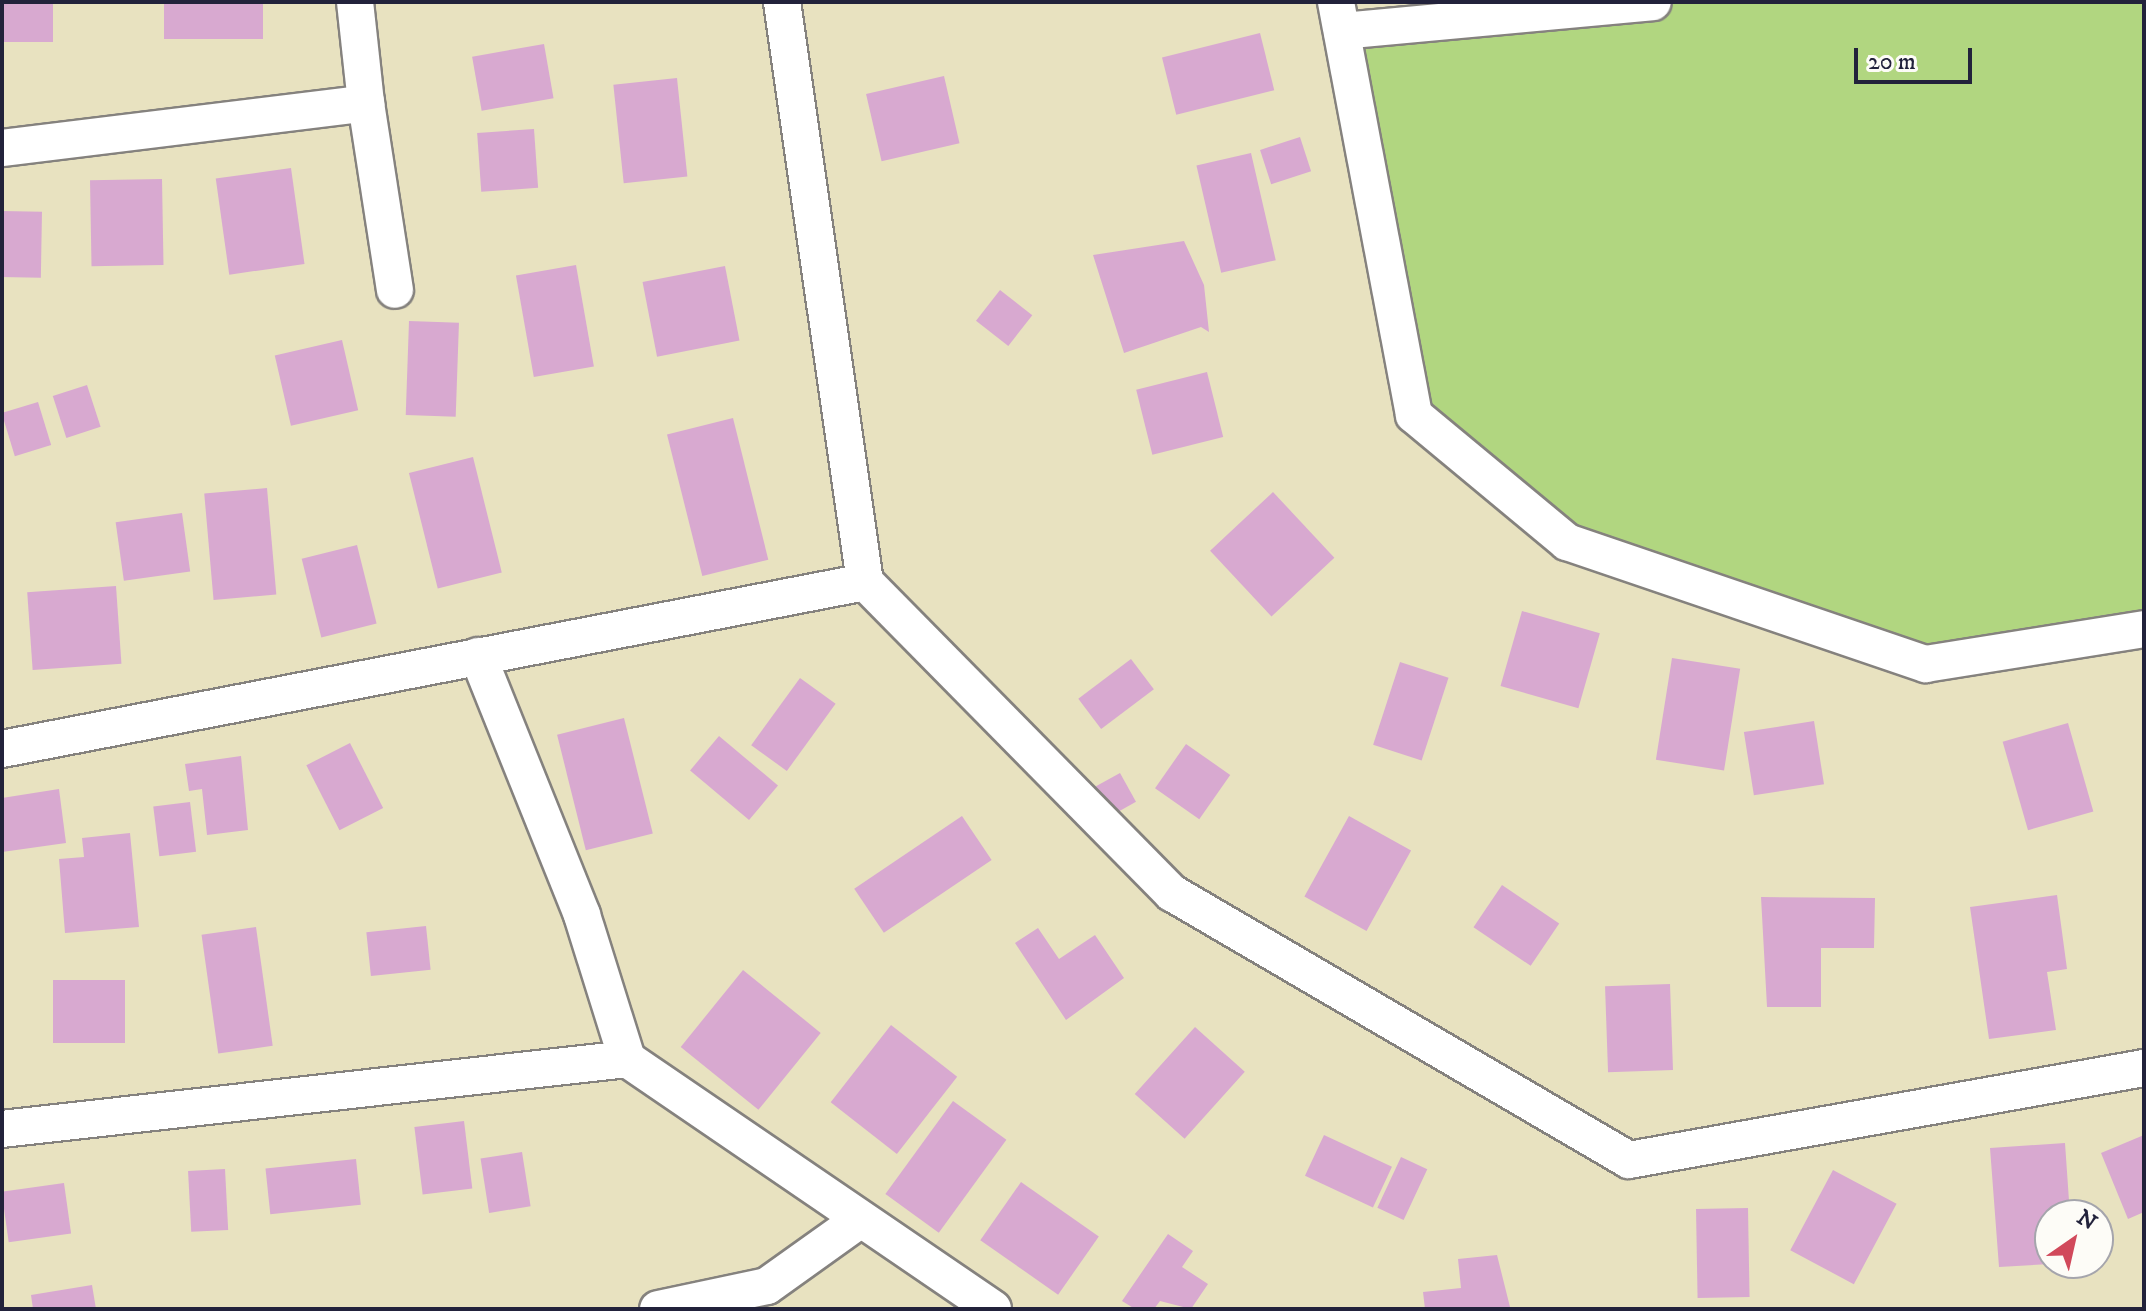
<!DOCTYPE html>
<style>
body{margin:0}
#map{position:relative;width:2146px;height:1311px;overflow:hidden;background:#e8e2c0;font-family:"IM FELL DW Pica",serif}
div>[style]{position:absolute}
.green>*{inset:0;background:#b1d680}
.building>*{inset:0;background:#d8a9d0;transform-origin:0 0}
.roads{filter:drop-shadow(2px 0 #85827e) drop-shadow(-2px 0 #85827e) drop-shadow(0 2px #85827e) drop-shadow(0 -2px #85827e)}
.street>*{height:36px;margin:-18px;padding:0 18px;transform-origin:18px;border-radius:18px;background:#fff}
span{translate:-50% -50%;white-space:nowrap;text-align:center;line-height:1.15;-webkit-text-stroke:6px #fdfcf7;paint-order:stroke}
.frame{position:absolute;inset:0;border:4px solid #22223b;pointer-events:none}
.north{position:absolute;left:2034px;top:1199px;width:80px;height:80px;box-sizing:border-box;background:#fdfcf7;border:2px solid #a5a5ac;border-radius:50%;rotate:34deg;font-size:22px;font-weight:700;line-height:32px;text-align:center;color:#22223b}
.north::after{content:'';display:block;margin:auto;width:28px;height:36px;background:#d1495b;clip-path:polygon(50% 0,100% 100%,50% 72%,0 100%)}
.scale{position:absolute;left:1854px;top:48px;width:118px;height:36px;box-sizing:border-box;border:4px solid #22223b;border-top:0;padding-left:10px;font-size:24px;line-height:28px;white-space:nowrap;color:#22223b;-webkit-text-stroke:6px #fdfcf7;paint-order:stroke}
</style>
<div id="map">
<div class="green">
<div style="clip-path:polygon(1653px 2px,2144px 2px,2144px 629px,1926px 664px,1567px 542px,1414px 415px,1342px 31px)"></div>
</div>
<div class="building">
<div style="left:4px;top:2px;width:49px;height:40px"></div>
<div style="left:164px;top:2px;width:99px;height:37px"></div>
<div style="left:1260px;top:33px;width:59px;height:101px;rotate:76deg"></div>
<div style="left:544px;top:44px;width:55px;height:73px;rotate:80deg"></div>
<div style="left:944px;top:76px;width:69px;height:80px;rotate:77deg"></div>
<div style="left:677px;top:78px;width:99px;height:64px;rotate:84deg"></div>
<div style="left:534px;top:129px;width:59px;height:57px;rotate:86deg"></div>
<div style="left:1300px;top:137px;width:36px;height:42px;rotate:72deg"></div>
<div style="left:1251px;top:153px;width:110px;height:56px;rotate:77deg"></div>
<div style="left:291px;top:168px;width:97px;height:76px;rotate:82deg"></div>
<div style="left:162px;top:179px;width:86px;height:72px;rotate:89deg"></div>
<div style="left:2px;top:211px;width:40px;height:66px;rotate:1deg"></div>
<div style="clip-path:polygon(1184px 241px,1204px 285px,1209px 332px,1201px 327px,1124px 353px,1093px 255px)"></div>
<div style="left:576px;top:265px;width:103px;height:61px;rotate:80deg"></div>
<div style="left:725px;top:266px;width:76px;height:84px;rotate:79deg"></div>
<div style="left:1000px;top:290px;width:41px;height:39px;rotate:38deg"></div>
<div style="left:409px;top:321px;width:50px;height:94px;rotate:2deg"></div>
<div style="left:342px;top:340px;width:72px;height:69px;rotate:77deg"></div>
<div style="left:1207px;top:372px;width:67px;height:73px;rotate:76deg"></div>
<div style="left:87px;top:385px;width:44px;height:36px;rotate:72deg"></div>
<div style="left:38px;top:402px;width:45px;height:38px;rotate:73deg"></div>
<div style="left:733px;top:418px;width:146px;height:68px;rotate:76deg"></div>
<div style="left:473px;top:457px;width:119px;height:66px;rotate:76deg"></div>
<div style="left:267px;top:488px;width:107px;height:63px;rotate:85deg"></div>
<div style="left:1273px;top:492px;width:90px;height:86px;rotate:47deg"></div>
<div style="left:182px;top:513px;width:59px;height:67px;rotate:82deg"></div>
<div style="left:357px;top:545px;width:81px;height:57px;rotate:76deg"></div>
<div style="left:116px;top:586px;width:78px;height:89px;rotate:86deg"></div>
<div style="left:1522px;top:611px;width:81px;height:78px;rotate:16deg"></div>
<div style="left:1672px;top:658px;width:69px;height:103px;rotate:9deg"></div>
<div style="left:1131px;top:659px;width:38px;height:66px;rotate:53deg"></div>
<div style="left:1400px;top:662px;width:51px;height:87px;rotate:18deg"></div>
<div style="left:800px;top:678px;width:44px;height:83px;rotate:36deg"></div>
<div style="left:624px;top:718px;width:119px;height:69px;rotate:76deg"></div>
<div style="left:1814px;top:721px;width:64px;height:71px;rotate:81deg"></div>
<div style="left:2068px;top:723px;width:92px;height:68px;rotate:74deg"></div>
<div style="left:719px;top:736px;width:77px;height:45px;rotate:40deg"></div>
<div style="left:350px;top:743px;width:73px;height:49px;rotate:63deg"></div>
<div style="left:1186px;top:744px;width:54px;height:54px;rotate:35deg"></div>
<div style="clip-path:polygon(241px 756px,248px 830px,207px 835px,202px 789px,189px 791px,185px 764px)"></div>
<div style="left:1120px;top:773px;width:33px;height:28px;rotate:61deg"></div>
<div style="clip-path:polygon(59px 789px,66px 843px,2px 852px,2px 798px)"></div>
<div style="left:190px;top:802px;width:50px;height:37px;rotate:83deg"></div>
<div style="left:962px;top:816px;width:53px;height:130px;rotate:56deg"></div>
<div style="left:1349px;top:816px;width:71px;height:92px;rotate:29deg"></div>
<div style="clip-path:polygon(130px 833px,139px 927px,65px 933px,59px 859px,84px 857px,82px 838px)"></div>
<div style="left:1502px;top:885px;width:69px;height:51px;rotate:34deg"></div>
<div style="clip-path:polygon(2057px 895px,2067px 969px,2047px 972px,2056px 1030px,1989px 1039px,1970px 907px)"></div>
<div style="clip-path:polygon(1761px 897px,1875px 898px,1874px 948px,1821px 948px,1821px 1007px,1767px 1007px)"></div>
<div style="left:426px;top:926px;width:44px;height:60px;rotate:84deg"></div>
<div style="left:256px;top:927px;width:120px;height:55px;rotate:82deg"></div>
<div style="clip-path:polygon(1038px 928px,1059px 959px,1095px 935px,1124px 978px,1066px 1020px,1015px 943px)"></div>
<div style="left:743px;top:970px;width:100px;height:99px;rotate:39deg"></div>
<div style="left:53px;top:980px;width:72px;height:63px"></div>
<div style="left:1670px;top:984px;width:86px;height:65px;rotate:88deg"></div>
<div style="left:891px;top:1025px;width:84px;height:98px;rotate:38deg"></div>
<div style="left:1195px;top:1027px;width:67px;height:90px;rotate:42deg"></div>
<div style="left:953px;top:1101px;width:66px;height:115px;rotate:36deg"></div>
<div style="left:464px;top:1121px;width:68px;height:50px;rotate:83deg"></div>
<div style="left:1324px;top:1135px;width:75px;height:45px;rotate:25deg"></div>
<div style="clip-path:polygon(2144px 1135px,2144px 1212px,2128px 1219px,2101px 1153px)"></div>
<div style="clip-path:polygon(2065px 1143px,2070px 1215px,2050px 1215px,2050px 1264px,1999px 1267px,1990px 1148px)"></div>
<div style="left:522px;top:1152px;width:55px;height:42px;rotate:81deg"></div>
<div style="left:1401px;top:1157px;width:29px;height:56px;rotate:25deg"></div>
<div style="left:356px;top:1159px;width:46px;height:91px;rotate:84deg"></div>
<div style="left:225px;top:1169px;width:61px;height:37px;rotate:87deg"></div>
<div style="left:1833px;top:1170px;width:72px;height:91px;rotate:28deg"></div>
<div style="left:1021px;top:1182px;width:95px;height:71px;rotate:35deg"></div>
<div style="left:64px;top:1183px;width:51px;height:63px;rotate:82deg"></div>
<div style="left:1748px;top:1208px;width:89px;height:52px;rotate:89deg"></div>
<div style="clip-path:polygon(1168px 1234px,1193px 1251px,1182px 1267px,1208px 1284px,1191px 1309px,1160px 1301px,1154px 1309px,1135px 1309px,1122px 1301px)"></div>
<div style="clip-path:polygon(1497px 1255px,1510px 1307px,1425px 1309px,1423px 1292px,1461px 1288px,1458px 1259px)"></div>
<div style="clip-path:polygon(92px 1285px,96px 1309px,33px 1309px,31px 1295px)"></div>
</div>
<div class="roads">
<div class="street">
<div style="left:782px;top:2px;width:586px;rotate:81.86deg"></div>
<div style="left:865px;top:582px;width:437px;rotate:45.4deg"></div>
<div style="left:1172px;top:893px;width:529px;rotate:30.3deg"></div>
<div style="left:1629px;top:1160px;width:523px;rotate:-10.13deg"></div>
<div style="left:1336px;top:2px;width:420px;rotate:79.3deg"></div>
<div style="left:1414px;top:415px;width:199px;rotate:39.7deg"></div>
<div style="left:1567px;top:542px;width:379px;rotate:18.8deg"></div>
<div style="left:1926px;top:664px;width:221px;rotate:-9.1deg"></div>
<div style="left:1342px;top:31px;width:312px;rotate:-5.3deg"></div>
<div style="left:366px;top:103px;width:189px;rotate:81.2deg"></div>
<div style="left:2px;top:148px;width:367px;rotate:-7deg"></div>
<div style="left:366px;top:103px;width:102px;rotate:-96.2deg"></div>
<div style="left:478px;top:656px;width:279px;rotate:68.1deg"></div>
<div style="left:582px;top:915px;width:151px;rotate:72.6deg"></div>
<div style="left:2px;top:749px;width:879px;rotate:-10.95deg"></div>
<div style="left:2px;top:1129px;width:629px;rotate:-6.39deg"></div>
<div style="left:627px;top:1059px;width:443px;rotate:34.3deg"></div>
<div style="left:658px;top:1309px;width:111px;rotate:-11.9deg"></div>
<div style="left:767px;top:1286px;width:115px;rotate:-35.5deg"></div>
</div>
</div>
<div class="frame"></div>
<div class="north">N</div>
<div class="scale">20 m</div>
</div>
